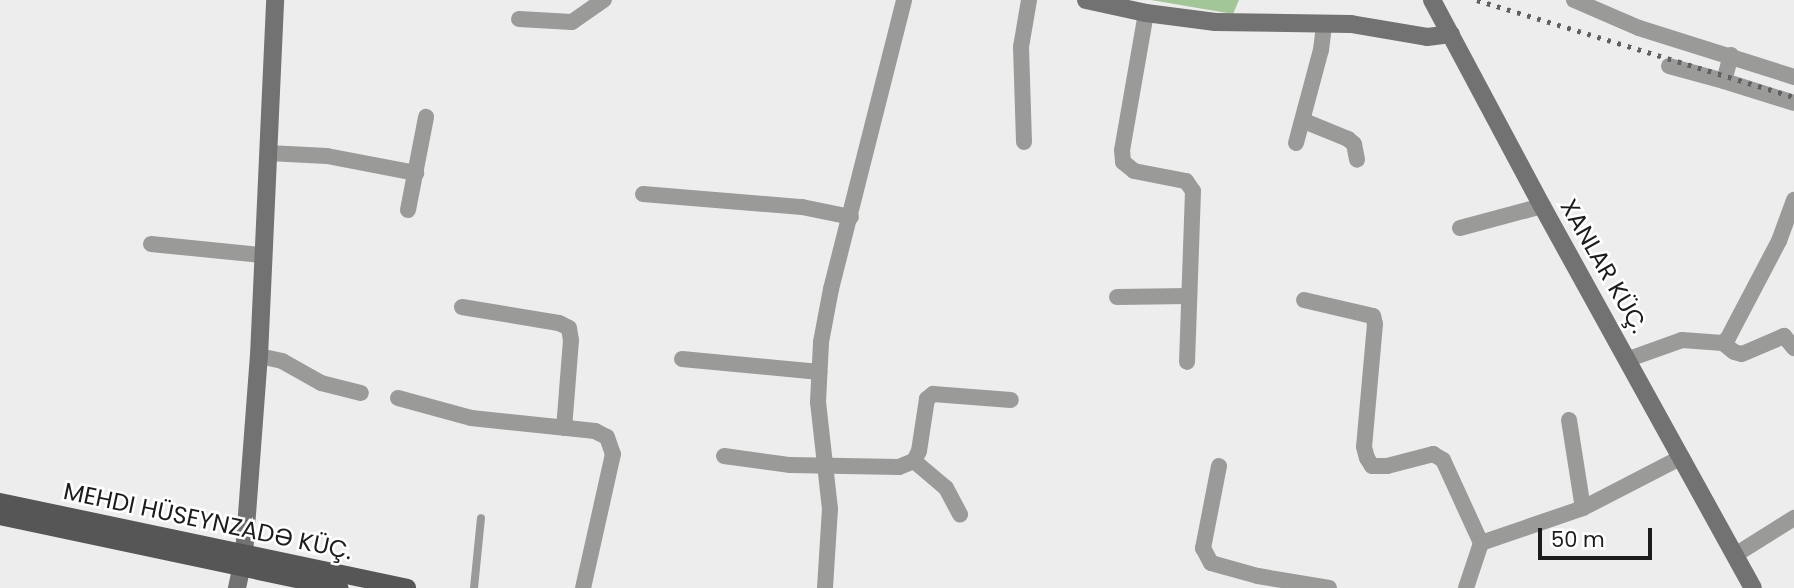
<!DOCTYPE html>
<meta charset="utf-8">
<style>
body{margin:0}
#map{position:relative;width:1794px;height:588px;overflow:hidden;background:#ededee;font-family:Poppins,sans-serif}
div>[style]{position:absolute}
.forest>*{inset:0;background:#a2c696}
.lane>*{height:8px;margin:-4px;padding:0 4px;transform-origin:4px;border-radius:4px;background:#9a9a99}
.street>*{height:16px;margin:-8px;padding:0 8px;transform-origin:8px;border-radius:8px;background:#9a9a99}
.secondary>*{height:18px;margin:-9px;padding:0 9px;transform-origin:9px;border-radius:9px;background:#737272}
.primary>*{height:18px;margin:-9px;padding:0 9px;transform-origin:9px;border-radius:9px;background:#575656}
.rail>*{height:4.5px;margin-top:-2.25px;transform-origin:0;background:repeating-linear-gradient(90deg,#606061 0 3.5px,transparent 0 10.5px)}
span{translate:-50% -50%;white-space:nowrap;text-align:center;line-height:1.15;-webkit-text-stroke:5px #fff;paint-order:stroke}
.street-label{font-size:24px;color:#1c1c1d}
.scale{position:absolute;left:1538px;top:528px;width:114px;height:32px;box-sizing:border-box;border:4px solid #1c1c1d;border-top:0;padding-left:9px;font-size:21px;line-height:24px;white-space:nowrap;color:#1c1c1d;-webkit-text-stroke:5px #fff;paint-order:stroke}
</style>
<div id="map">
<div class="forest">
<div style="clip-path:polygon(1151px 0,1239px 0,1233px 14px)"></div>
</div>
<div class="lane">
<div style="left:474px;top:588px;width:70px;rotate:-84.3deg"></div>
</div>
<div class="street">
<div style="left:1574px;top:0;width:71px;rotate:23.3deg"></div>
<div style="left:1639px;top:28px;width:163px;rotate:17.5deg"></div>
<div style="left:1146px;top:13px;width:139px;rotate:99.9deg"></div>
<div style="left:1122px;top:150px;width:12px;rotate:85deg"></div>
<div style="left:1123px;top:162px;width:14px;rotate:39deg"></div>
<div style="left:1134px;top:171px;width:53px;rotate:10.9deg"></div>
<div style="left:1186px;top:181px;width:12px;rotate:55deg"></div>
<div style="left:1193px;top:191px;width:171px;rotate:92deg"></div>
<div style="left:519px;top:19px;width:53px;rotate:3.2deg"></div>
<div style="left:572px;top:22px;width:39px;rotate:-35deg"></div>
<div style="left:1731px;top:55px;width:27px;rotate:105deg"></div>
<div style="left:1724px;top:81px;width:73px;rotate:17.4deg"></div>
<div style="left:1669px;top:66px;width:57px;rotate:15.3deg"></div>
<div style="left:1304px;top:121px;width:48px;rotate:22.2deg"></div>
<div style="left:1348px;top:139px;width:8px;rotate:40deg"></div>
<div style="left:1354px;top:144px;width:16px;rotate:79deg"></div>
<div style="left:1024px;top:142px;width:95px;rotate:-91.8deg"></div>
<div style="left:1021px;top:47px;width:48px;rotate:-80.3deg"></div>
<div style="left:1296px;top:143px;width:96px;rotate:-75deg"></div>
<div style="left:1321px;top:50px;width:26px;rotate:-83deg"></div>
<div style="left:268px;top:153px;width:59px;rotate:2.9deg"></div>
<div style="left:327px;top:156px;width:91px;rotate:10.8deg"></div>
<div style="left:643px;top:194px;width:160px;rotate:4.7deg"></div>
<div style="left:802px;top:207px;width:50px;rotate:11.5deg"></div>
<div style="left:408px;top:210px;width:95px;rotate:-79deg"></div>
<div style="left:1460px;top:228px;width:85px;rotate:-15deg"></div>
<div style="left:151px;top:244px;width:112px;rotate:5.7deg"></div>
<div style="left:1117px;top:297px;width:72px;rotate:-0.8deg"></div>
<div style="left:1304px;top:300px;width:71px;rotate:13.1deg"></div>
<div style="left:1373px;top:316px;width:8px;rotate:76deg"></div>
<div style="left:1375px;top:324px;width:123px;rotate:95.1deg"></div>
<div style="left:1364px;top:447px;width:11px;rotate:75deg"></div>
<div style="left:1367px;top:458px;width:9px;rotate:58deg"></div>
<div style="left:1372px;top:466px;width:15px"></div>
<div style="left:1387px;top:466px;width:48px;rotate:-14.6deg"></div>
<div style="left:1433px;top:454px;width:12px;rotate:31deg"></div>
<div style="left:1443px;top:460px;width:91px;rotate:65.4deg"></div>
<div style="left:1481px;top:543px;width:108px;rotate:-18.9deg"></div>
<div style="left:1583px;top:508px;width:111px;rotate:-27.3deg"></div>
<div style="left:462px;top:307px;width:98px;rotate:9.4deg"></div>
<div style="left:559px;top:323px;width:11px;rotate:27deg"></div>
<div style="left:569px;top:328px;width:12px;rotate:81deg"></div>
<div style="left:571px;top:340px;width:88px;rotate:94.5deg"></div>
<div style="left:1723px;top:343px;width:14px;rotate:39deg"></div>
<div style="left:1734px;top:352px;width:8px;rotate:14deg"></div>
<div style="left:1742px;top:354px;width:46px;rotate:-23.2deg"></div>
<div style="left:1784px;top:336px;width:16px;rotate:50deg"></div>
<div style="left:259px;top:356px;width:24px;rotate:12deg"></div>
<div style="left:282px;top:361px;width:45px;rotate:29.4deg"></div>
<div style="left:321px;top:383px;width:41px;rotate:14deg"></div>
<div style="left:682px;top:359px;width:138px;rotate:5.4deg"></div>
<div style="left:1629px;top:359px;width:56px;rotate:-19.7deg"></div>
<div style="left:1682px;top:340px;width:41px;rotate:4.2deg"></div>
<div style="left:1723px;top:343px;width:7px;rotate:-45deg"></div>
<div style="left:1728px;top:338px;width:110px;rotate:-62.3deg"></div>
<div style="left:1779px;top:241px;width:44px;rotate:-69.9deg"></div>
<div style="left:398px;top:398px;width:76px;rotate:15.3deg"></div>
<div style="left:471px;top:418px;width:125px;rotate:6deg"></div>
<div style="left:595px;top:431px;width:13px;rotate:27deg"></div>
<div style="left:607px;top:437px;width:18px;rotate:71deg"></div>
<div style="left:613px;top:454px;width:137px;rotate:102.6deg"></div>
<div style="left:1569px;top:420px;width:89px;rotate:81deg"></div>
<div style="left:724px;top:456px;width:67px;rotate:7.8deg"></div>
<div style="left:790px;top:465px;width:109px;rotate:1.1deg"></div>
<div style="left:899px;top:467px;width:16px;rotate:-22deg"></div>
<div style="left:914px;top:461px;width:11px;rotate:-63deg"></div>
<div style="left:919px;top:451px;width:53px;rotate:-81.3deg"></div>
<div style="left:927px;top:399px;width:8px;rotate:-40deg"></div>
<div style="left:933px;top:394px;width:78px;rotate:4.4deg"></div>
<div style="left:914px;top:461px;width:42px;rotate:40.2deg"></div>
<div style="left:946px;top:488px;width:30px;rotate:62deg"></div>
<div style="left:1219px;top:466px;width:84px;rotate:101deg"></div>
<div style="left:1203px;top:548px;width:17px;rotate:62deg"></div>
<div style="left:1211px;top:563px;width:49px;rotate:15.5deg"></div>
<div style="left:1258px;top:576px;width:72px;rotate:9.6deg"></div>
<div style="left:1735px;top:555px;width:70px;rotate:-32.1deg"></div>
<div style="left:825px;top:588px;width:79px;rotate:-86.4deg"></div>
<div style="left:830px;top:509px;width:108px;rotate:-96.4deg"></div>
<div style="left:818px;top:402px;width:60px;rotate:-87.1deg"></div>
<div style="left:821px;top:342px;width:54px;rotate:-79.3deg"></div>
<div style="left:831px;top:289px;width:298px;rotate:-75.8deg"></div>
<div style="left:1466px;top:588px;width:47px;rotate:-71.6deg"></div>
</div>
<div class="secondary">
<div style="left:1086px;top:0;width:61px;rotate:12.2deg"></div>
<div style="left:1146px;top:13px;width:70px;rotate:7.4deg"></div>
<div style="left:1215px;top:22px;width:136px;rotate:0.8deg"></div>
<div style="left:1351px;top:24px;width:77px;rotate:9.7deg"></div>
<div style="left:1427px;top:37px;width:24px;rotate:-7deg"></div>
<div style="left:1432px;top:0;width:234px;rotate:61.9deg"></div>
<div style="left:1542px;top:206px;width:436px;rotate:61.1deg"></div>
<div style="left:237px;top:588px;width:35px;rotate:-78deg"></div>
<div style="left:244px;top:554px;width:199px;rotate:-85.7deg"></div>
<div style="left:259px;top:356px;width:356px;rotate:-87.4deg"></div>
</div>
<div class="primary">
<div style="left:0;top:502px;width:416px;rotate:11.9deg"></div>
<div style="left:0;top:516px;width:347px;rotate:12deg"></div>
</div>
<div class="rail">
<div style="left:1477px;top:0;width:332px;rotate:17deg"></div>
</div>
<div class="street-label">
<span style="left:1604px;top:266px;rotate:60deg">XANLAR KÜÇ.</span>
<span style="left:208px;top:521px;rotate:12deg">MEHDI HÜSEYNZADƏ KÜÇ.</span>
</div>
<div class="scale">50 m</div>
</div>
